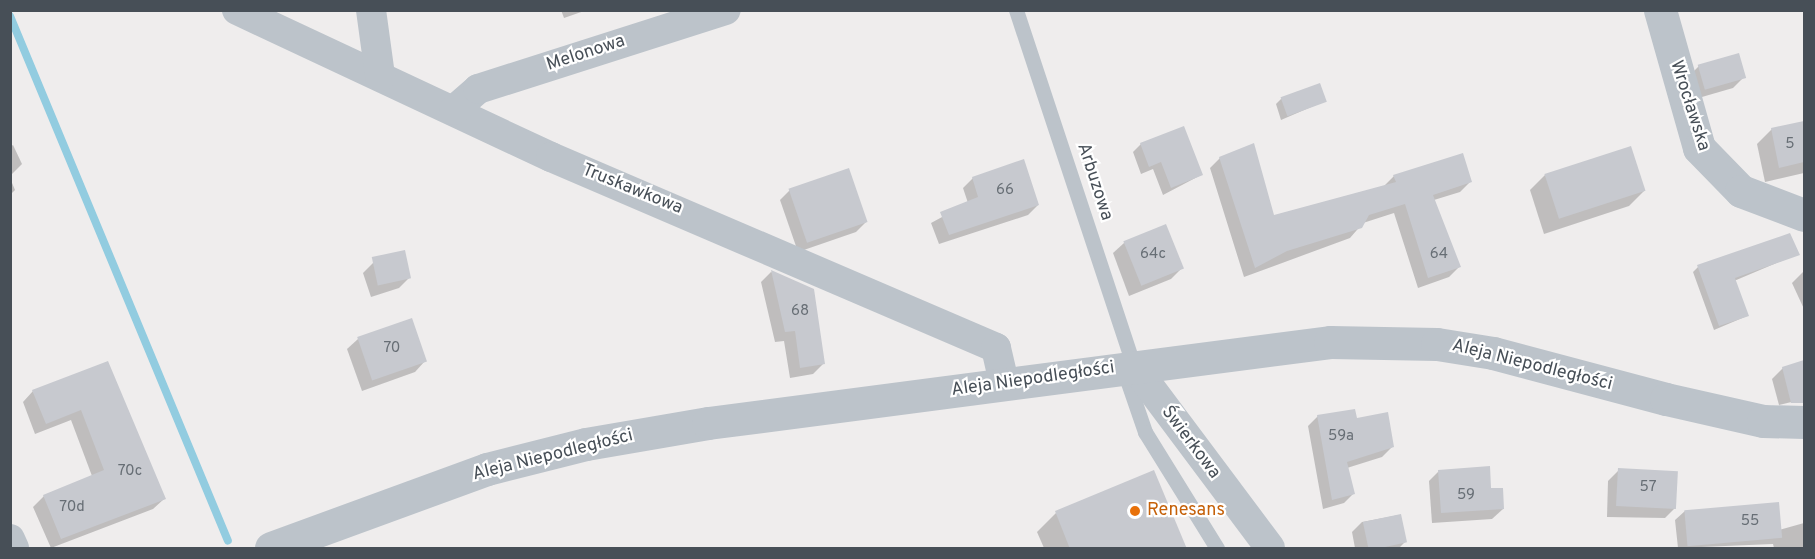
<!DOCTYPE html>
<meta charset="utf-8">
<style>
body{margin:0}
#map{position:relative;width:1815px;height:559px;overflow:hidden;background:#efeded;font-family:Overpass,sans-serif}
div>[style]{position:absolute}
.shadow>*{inset:0;background:#0003}
.stream>*{height:8px;margin:-4px;padding:0 4px;transform-origin:4px;border-radius:4px;background:#92cce0}
.building>*{inset:0;background:#c7c9cf;transform-origin:0 0}
.service>*{height:15px;margin:-7.5px;padding:0 7.5px;transform-origin:7.5px;border-radius:7.5px;background:#bcc3ca}
.minor>*{height:30px;margin:-15px;padding:0 15px;transform-origin:15px;border-radius:15px;background:#bcc3ca}
.tertiary>*{height:33px;margin:-16.5px;padding:0 16.5px;transform-origin:16.5px;border-radius:16.5px;background:#bcc3ca}
.dots>*{width:16px;height:16px;translate:-50% -50%;box-sizing:border-box;border:3px solid #fff;border-radius:50%}
span{translate:-50% -50%;white-space:nowrap;text-align:center;line-height:1.15;-webkit-text-stroke:4.5px #fff;paint-order:stroke}
.number-label{font-size:15px;color:#676e75}
.number-label span{-webkit-text-stroke-width:0}
.street-label{font-size:18px;color:#474f57}
.food-label{font-size:18px;color:#c56008}
.left{translate:0 -50%;text-align:left}
.frame{position:absolute;inset:0;border:12px solid #474f57;pointer-events:none}
</style>
<div id="map">
<div class="shadow">
<div style="clip-path:polygon(561px 10px,587px 10px,564px 18px)"></div>
<div style="clip-path:polygon(1699px 66px,1744px 77px,1733px 88px,1695px 99px,1688px 77px)"></div>
<div style="clip-path:polygon(1281px 99px,1325px 101px,1281px 120px,1276px 104px)"></div>
<div style="clip-path:polygon(1804px 122px,1804px 173px,1765px 182px,1757px 144px,1772px 129px)"></div>
<div style="clip-path:polygon(1141px 144px,1201px 175px,1163px 195px,1153px 169px,1141px 174px,1133px 152px)"></div>
<div style="clip-path:polygon(13px 145px,22px 164px,10px 176px,10px 147px)"></div>
<div style="clip-path:polygon(1220px 158px,1273px 216px,1384px 186px,1394px 176px,1470px 182px,1460px 192px,1434px 200px,1459px 267px,1449px 277px,1418px 288px,1394px 213px,1363px 223px,1350px 238px,1244px 277px,1210px 168px)"></div>
<div style="clip-path:polygon(1545px 175px,1644px 191px,1629px 206px,1544px 234px,1530px 190px)"></div>
<div style="clip-path:polygon(10px 178px,15px 190px,10px 195px)"></div>
<div style="clip-path:polygon(973px 178px,1038px 205px,1028px 215px,939px 244px,931px 223px,968px 203px,963px 188px)"></div>
<div style="clip-path:polygon(790px 190px,866px 222px,856px 232px,798px 252px,780px 200px)"></div>
<div style="clip-path:polygon(1165px 226px,1182px 268px,1171px 279px,1129px 296px,1113px 253px,1124px 243px)"></div>
<div style="clip-path:polygon(1798px 254px,1734px 281px,1747px 316px,1714px 330px,1693px 272px,1698px 267px)"></div>
<div style="clip-path:polygon(374px 262px,410px 277px,399px 288px,371px 297px,363px 273px)"></div>
<div style="clip-path:polygon(1804px 271px,1804px 309px,1792px 283px)"></div>
<div style="clip-path:polygon(771px 272px,812px 290px,823px 364px,813px 374px,790px 378px,784px 341px,775px 342px,761px 282px)"></div>
<div style="clip-path:polygon(358px 339px,425px 361px,415px 372px,362px 391px,347px 349px)"></div>
<div style="clip-path:polygon(1804px 361px,1804px 399px,1779px 405px,1772px 379px,1783px 368px)"></div>
<div style="clip-path:polygon(108px 363px,164px 499px,153px 509px,51px 548px,33px 507px,44px 496px,92px 476px,71px 420px,35px 434px,23px 402px,33px 391px)"></div>
<div style="clip-path:polygon(1318px 416px,1356px 419px,1392px 447px,1382px 457px,1347px 468px,1354px 493px,1344px 503px,1323px 509px,1308px 426px)"></div>
<div style="clip-path:polygon(1619px 470px,1675px 508px,1665px 518px,1607px 517px,1608px 481px)"></div>
<div style="clip-path:polygon(1439px 471px,1490px 490px,1503px 509px,1492px 519px,1432px 523px,1429px 481px)"></div>
<div style="clip-path:polygon(1685px 511px,1779px 530px,1804px 523px,1804px 548px,1774px 548px,1773px 544px,1678px 548px,1675px 520px)"></div>
<div style="clip-path:polygon(1056px 513px,1185px 548px,1044px 548px,1037px 532px)"></div>
<div style="clip-path:polygon(1399px 515px,1405px 542px,1399px 548px,1355px 548px,1352px 532px,1362px 522px)"></div>
</div>
<div class="stream">
<div style="left:10px;top:16px;width:568px;rotate:67.45deg"></div>
</div>
<div class="building">
<div style="left:1739px;top:53px;width:26px;height:43px;rotate:74deg"></div>
<div style="left:1320px;top:83px;width:20px;height:42px;rotate:70deg"></div>
<div style="clip-path:polygon(1804px 121px,1804px 162px,1779px 168px,1771px 128px)"></div>
<div style="clip-path:polygon(1184px 126px,1203px 175px,1171px 188px,1161px 162px,1149px 167px,1140px 143px)"></div>
<div style="clip-path:polygon(1254px 143px,1274px 215px,1396px 182px,1393px 175px,1463px 153px,1472px 182px,1433px 195px,1461px 267px,1428px 278px,1405px 204px,1369px 215px,1362px 228px,1287px 251px,1255px 268px,1219px 157px)"></div>
<div style="left:1631px;top:146px;width:47px;height:91px;rotate:72deg"></div>
<div style="clip-path:polygon(1024px 159px,1039px 205px,949px 235px,940px 212px,978px 197px,972px 177px)"></div>
<div style="left:849px;top:168px;width:57px;height:64px;rotate:71deg"></div>
<div style="left:1166px;top:224px;width:48px;height:46px;rotate:68deg"></div>
<div style="clip-path:polygon(1790px 233px,1800px 255px,1735px 278px,1749px 316px,1719px 326px,1697px 265px)"></div>
<div style="left:405px;top:250px;width:29px;height:34px;rotate:78deg"></div>
<div style="clip-path:polygon(771px 270px,814px 289px,825px 364px,800px 368px,795px 331px,785px 332px)"></div>
<div style="left:412px;top:318px;width:46px;height:58px;rotate:71deg"></div>
<div style="clip-path:polygon(1804px 360px,1804px 403px,1791px 403px,1782px 367px)"></div>
<div style="clip-path:polygon(108px 361px,166px 499px,61px 539px,43px 495px,104px 470px,81px 410px,46px 424px,32px 390px)"></div>
<div style="clip-path:polygon(1355px 409px,1357px 418px,1388px 412px,1394px 447px,1347px 462px,1355px 494px,1332px 500px,1317px 415px)"></div>
<div style="clip-path:polygon(1490px 466px,1491px 488px,1503px 488px,1504px 509px,1441px 513px,1438px 470px)"></div>
<div style="left:1618px;top:468px;width:60px;height:38px;rotate:3deg"></div>
<div style="clip-path:polygon(1154px 470px,1187px 549px,1070px 549px,1055px 511px)"></div>
<div style="left:1779px;top:502px;width:36px;height:95px;rotate:85deg"></div>
<div style="left:1401px;top:514px;width:29px;height:39px;rotate:78deg"></div>
</div>
<div class="service">
<div style="left:1016px;top:10px;width:375px;rotate:71.7deg"></div>
<div style="left:1123px;top:368px;width:68px;rotate:71deg"></div>
<div style="left:1145px;top:432px;width:137px;rotate:58.2deg"></div>
</div>
<div class="minor">
<div style="left:237px;top:10px;width:347px;rotate:25.1deg"></div>
<div style="left:551px;top:157px;width:484px;rotate:23.2deg"></div>
<div style="left:996px;top:348px;width:37px;rotate:77deg"></div>
<div style="left:371px;top:10px;width:67px;rotate:82.2deg"></div>
<div style="left:454px;top:110px;width:32px;rotate:-41deg"></div>
<div style="left:478px;top:89px;width:260px;rotate:-17.7deg"></div>
<div style="left:1134px;top:366px;width:227px;rotate:53.2deg"></div>
<div style="left:10px;top:539px;width:10px;rotate:66deg"></div>
</div>
<div class="tertiary">
<div style="left:1660px;top:10px;width:143px;rotate:74.2deg"></div>
<div style="left:1699px;top:148px;width:60px;rotate:45.7deg"></div>
<div style="left:1741px;top:191px;width:67px;rotate:20.9deg"></div>
<div style="left:271px;top:548px;width:230px;rotate:-20.1deg"></div>
<div style="left:487px;top:469px;width:102px;rotate:-14.2deg"></div>
<div style="left:586px;top:444px;width:124px;rotate:-9.8deg"></div>
<div style="left:708px;top:423px;width:627px;rotate:-7.42deg"></div>
<div style="left:1330px;top:342px;width:107px;rotate:1.1deg"></div>
<div style="left:1437px;top:344px;width:57px;rotate:9.1deg"></div>
<div style="left:1493px;top:353px;width:179px;rotate:14.9deg"></div>
<div style="left:1666px;top:399px;width:99px;rotate:12.8deg"></div>
<div style="left:1763px;top:421px;width:41px;rotate:1.4deg"></div>
</div>
<div class="dots">
<div style="left:1135px;top:511px;background:#e8710a"></div>
</div>
<div class="number-label">
<span style="left:1790px;top:145px">5</span>
<span style="left:1005px;top:191px">66</span>
<span style="left:1153px;top:255px">64c</span>
<span style="left:1439px;top:255px">64</span>
<span style="left:800px;top:312px">68</span>
<span style="left:392px;top:349px">70</span>
<span style="left:1341px;top:437px">59a</span>
<span style="left:130px;top:472px">70c</span>
<span style="left:1648px;top:488px">57</span>
<span style="left:1466px;top:496px">59</span>
<span style="left:72px;top:508px">70d</span>
<span style="left:1750px;top:522px">55</span>
</div>
<div class="street-label">
<span style="left:586px;top:54px;rotate:-18deg">Melonowa</span>
<span style="left:1689px;top:106px;rotate:72deg">Wrocławska</span>
<span style="left:1094px;top:182px;rotate:72deg">Arbuzowa</span>
<span style="left:632px;top:190px;rotate:22deg">Truskawkowa</span>
<span style="left:1532px;top:366px;rotate:14deg">Aleja Niepodległości</span>
<span style="left:1033px;top:380px;rotate:-8deg">Aleja Niepodległości</span>
<span style="left:1190px;top:443px;rotate:53deg">Świerkowa</span>
<span style="left:553px;top:456px;rotate:-14deg">Aleja Niepodległości</span>
</div>
<div class="food-label">
<span class="left" style="left:1147px;top:511px">Renesans</span>
</div>
<div class="frame"></div>
</div>
